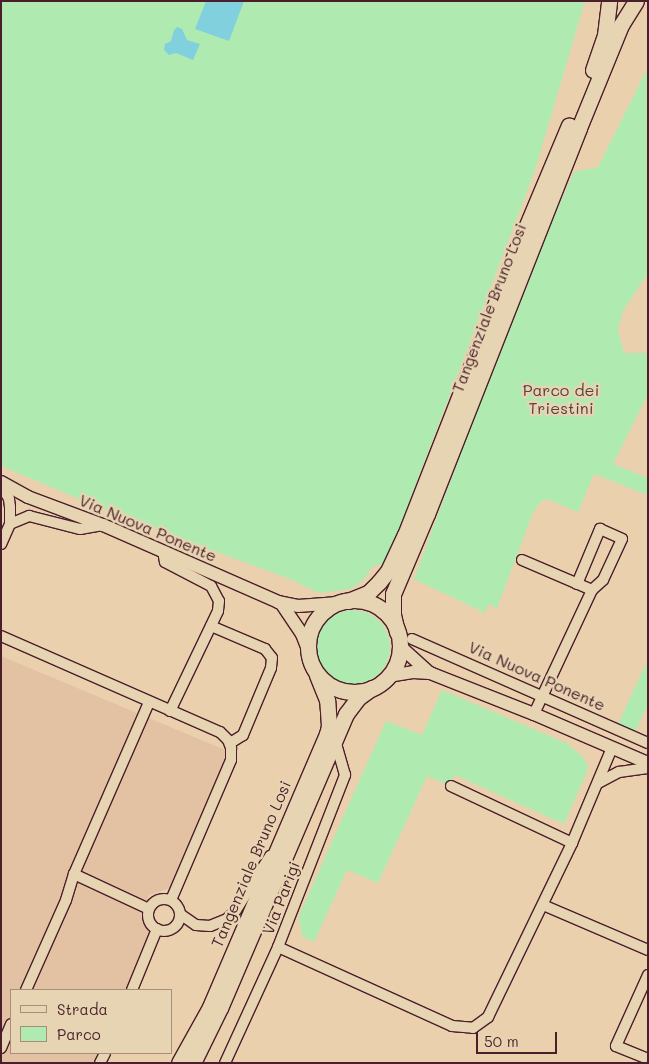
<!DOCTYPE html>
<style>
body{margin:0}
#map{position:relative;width:649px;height:1064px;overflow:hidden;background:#ebd0ae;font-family:Mali,sans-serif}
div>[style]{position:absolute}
.built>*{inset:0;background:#e2c2a2}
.green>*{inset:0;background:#afebb1}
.round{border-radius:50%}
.water>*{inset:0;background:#81d0dd}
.roads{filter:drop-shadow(1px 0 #4a1f2b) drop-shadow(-1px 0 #4a1f2b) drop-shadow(0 1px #4a1f2b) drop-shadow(0 -1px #4a1f2b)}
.minor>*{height:10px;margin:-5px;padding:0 5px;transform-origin:5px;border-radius:5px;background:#e7d4b2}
.minor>.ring{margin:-5px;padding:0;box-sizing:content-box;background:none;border:10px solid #e7d4b2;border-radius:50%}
.tertiary>*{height:12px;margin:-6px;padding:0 6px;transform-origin:6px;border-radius:6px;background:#e7d4b2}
.primary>*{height:15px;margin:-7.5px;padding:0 7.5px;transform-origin:7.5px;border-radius:7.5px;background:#e7d4b2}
.primary>.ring{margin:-7.5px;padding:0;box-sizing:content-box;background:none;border:15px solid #e7d4b2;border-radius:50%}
span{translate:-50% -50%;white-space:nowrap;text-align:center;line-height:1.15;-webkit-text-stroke:5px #e7d4b2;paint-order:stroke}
.street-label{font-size:16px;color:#4a1f2b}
.park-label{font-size:16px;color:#593e3f}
.frame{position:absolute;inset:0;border:2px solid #4a1f2b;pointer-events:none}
.legend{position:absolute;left:10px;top:989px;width:162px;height:65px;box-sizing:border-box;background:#e7d4b2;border:1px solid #a88c7c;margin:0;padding:6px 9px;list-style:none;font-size:15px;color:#4a1f2b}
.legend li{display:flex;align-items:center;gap:10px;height:25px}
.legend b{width:25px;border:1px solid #a88c7c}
.scale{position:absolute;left:476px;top:1032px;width:81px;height:22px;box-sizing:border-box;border:2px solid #4a1f2b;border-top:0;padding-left:6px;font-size:15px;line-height:18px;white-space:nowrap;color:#4a1f2b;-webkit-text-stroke:4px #e7d4b2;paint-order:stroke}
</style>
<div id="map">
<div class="built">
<div style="clip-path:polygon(1px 656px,230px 752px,170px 888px,149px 895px,144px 910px,151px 926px,151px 936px,127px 990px,11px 990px,11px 1053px,100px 1053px,95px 1063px,1px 1063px)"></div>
</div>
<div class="green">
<div style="clip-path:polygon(1px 1px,585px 1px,535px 170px,386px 563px,373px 566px,364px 579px,351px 589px,319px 593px,290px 579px,125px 518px,1px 466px)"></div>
<div style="clip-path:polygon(648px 67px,648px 273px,623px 311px,618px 329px,624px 353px,648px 353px,648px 394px,613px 464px,648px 478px,648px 495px,594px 474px,578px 512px,547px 499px,540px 502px,532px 515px,497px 608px,488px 604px,485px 613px,414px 579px,524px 283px,574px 172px,598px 167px)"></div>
<div class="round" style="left:316px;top:610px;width:74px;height:74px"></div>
<div style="clip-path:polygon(648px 659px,648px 704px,635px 732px,618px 724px)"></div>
<div style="clip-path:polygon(442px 690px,566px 743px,584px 758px,588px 766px,586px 774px,564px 824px,455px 775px,449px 785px,427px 776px,378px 883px,347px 870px,314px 942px,302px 936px,299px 916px,386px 721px,422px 735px)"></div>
</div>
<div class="water">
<div style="clip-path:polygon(206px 1px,244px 1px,229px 41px,195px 29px)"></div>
<div style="clip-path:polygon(177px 27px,182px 29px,187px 40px,200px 44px,193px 60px,176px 53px,169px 55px,164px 50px,165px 44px,171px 41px,174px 30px)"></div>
</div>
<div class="roads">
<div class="minor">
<div style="left:1px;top:485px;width:16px;rotate:60deg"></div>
<div style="left:9px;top:499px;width:8px;rotate:83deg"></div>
<div style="left:10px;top:507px;width:17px;rotate:90deg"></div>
<div style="left:10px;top:524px;width:22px;rotate:114deg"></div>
<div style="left:10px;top:524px;width:21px;rotate:-23deg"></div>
<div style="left:29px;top:516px;width:53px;rotate:14.3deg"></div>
<div style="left:80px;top:529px;width:23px;rotate:-10deg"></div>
<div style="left:163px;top:551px;width:11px;rotate:80deg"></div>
<div style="left:165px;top:562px;width:52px;rotate:27.6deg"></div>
<div style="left:211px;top:586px;width:17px;rotate:62deg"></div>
<div style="left:219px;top:601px;width:10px;rotate:96deg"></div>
<div style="left:218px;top:611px;width:111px;rotate:115.6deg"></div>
<div style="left:522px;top:560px;width:76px;rotate:23.2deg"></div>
<div style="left:592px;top:590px;width:137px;rotate:115.1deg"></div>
<div style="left:577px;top:584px;width:60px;rotate:-67.3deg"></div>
<div style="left:600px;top:529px;width:24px;rotate:24deg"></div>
<div style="left:622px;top:539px;width:45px;rotate:114.9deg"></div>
<div style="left:603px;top:580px;width:15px;rotate:138deg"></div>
<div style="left:211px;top:626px;width:59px;rotate:23.1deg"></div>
<div style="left:265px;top:649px;width:11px;rotate:52deg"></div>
<div style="left:272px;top:658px;width:10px;rotate:96deg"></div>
<div style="left:271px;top:668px;width:73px;rotate:112.7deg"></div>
<div style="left:243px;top:735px;width:15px;rotate:148deg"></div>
<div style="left:1px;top:636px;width:239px;rotate:23.7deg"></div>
<div style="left:220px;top:732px;width:11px;rotate:45deg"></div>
<div style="left:228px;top:740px;width:9px;rotate:69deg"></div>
<div style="left:231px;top:748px;width:12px;rotate:90deg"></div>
<div style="left:231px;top:760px;width:152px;rotate:113.2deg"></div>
<div style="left:412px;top:639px;width:258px;rotate:23.8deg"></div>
<div style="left:598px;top:783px;width:24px;rotate:-28deg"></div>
<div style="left:619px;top:772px;width:29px;rotate:-8deg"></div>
<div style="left:451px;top:786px;width:134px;rotate:25.2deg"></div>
<div class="ring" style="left:148px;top:899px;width:22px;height:22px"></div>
<div style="left:543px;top:905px;width:114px;rotate:23.2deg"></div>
<div style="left:149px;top:909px;width:83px;rotate:-155deg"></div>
<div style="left:74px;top:874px;width:188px;rotate:-66.4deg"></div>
<div style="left:180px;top:914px;width:19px;rotate:35deg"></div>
<div style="left:196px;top:925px;width:14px;rotate:4deg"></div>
<div style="left:210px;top:926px;width:18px;rotate:-22deg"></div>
<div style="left:227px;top:919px;width:13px;rotate:-45deg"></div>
<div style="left:236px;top:910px;width:64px;rotate:-57.8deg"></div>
<div style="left:278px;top:947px;width:191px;rotate:24.4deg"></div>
<div style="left:452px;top:1026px;width:21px;rotate:5deg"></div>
<div style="left:473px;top:1028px;width:19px;rotate:-36deg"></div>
<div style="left:488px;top:1017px;width:193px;rotate:-64.2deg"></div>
<div style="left:572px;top:843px;width:103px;rotate:-67.2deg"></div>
<div style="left:648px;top:975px;width:78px;rotate:114.3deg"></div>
<div style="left:616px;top:1046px;width:35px;rotate:22deg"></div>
<div style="left:26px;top:990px;width:98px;rotate:-66deg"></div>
<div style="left:66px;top:900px;width:27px;rotate:-73deg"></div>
<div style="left:132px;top:990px;width:66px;rotate:-67.7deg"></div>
<div style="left:1px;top:1048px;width:26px;rotate:-67deg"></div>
<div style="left:100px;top:1063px;width:11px;rotate:-63deg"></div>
<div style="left:225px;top:1063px;width:128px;rotate:-65.4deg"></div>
<div style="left:278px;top:947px;width:185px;rotate:-68.7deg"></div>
<div style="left:345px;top:775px;width:35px;rotate:-106deg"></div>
</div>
<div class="tertiary">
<div style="left:1px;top:482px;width:31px;rotate:29deg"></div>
<div style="left:28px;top:497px;width:80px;rotate:20.5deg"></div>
<div style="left:103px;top:525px;width:191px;rotate:23.7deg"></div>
<div style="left:278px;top:602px;width:20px;rotate:11deg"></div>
<div style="left:298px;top:606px;width:40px;rotate:-4.3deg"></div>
<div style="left:281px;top:603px;width:37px;rotate:56deg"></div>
<div style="left:302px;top:634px;width:17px;rotate:69deg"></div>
<div style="left:399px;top:641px;width:9px;rotate:63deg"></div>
<div style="left:403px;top:649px;width:36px;rotate:42deg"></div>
<div style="left:388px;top:676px;width:25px;rotate:-9deg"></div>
<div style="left:413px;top:672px;width:17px;rotate:3deg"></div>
<div style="left:430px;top:673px;width:112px;rotate:21.5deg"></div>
<div style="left:534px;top:714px;width:124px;rotate:23.3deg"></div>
</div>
<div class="primary">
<div style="left:593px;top:70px;width:37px;rotate:-71deg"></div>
<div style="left:605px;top:35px;width:34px;rotate:-83deg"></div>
<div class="ring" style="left:308px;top:600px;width:77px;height:77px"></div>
<div style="left:348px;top:601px;width:22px;rotate:-22deg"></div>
<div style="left:368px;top:593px;width:16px;rotate:-45deg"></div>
<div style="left:379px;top:582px;width:14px;rotate:-51deg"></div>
<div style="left:388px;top:571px;width:40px;rotate:-65deg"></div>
<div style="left:405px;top:535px;width:307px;rotate:-68.6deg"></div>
<div style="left:517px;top:249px;width:134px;rotate:-67.2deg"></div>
<div style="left:397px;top:632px;width:18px;rotate:-103deg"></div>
<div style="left:393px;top:614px;width:20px;rotate:-90deg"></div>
<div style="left:393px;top:594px;width:87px;rotate:-67deg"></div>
<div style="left:427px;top:514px;width:415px;rotate:-68.5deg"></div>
<div style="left:579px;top:128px;width:111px;rotate:-67.8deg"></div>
<div style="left:621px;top:25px;width:28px;rotate:-58deg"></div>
<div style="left:179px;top:1063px;width:64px;rotate:-61deg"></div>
<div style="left:210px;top:1007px;width:297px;rotate:-66.8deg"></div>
<div style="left:327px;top:734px;width:8px;rotate:-76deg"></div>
<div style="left:329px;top:726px;width:26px;rotate:-94deg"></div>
<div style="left:327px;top:700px;width:27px;rotate:-112deg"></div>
<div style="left:193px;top:1063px;width:61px;rotate:-63.9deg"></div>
<div style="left:220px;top:1008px;width:320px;rotate:-66.8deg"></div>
<div style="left:346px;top:714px;width:20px;rotate:-53deg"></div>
<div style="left:358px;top:698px;width:17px;rotate:-36deg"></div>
</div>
</div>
<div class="street-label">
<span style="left:489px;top:308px;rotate:-69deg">Tangenziale Bruno Losi</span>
<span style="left:148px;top:528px;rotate:23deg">Via Nuova Ponente</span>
<span style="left:537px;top:676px;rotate:24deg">Via Nuova Ponente</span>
<span style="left:251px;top:864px;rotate:-67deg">Tangenziale Bruno Losi</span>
<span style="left:281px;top:898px;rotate:-69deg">Via Parigi</span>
</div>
<div class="park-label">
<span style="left:561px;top:399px">Parco dei<br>Triestini</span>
</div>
<div class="frame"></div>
<ul class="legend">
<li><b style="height:6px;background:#e7d4b2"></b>Strada</li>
<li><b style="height:14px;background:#afebb1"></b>Parco</li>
</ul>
<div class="scale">50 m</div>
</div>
